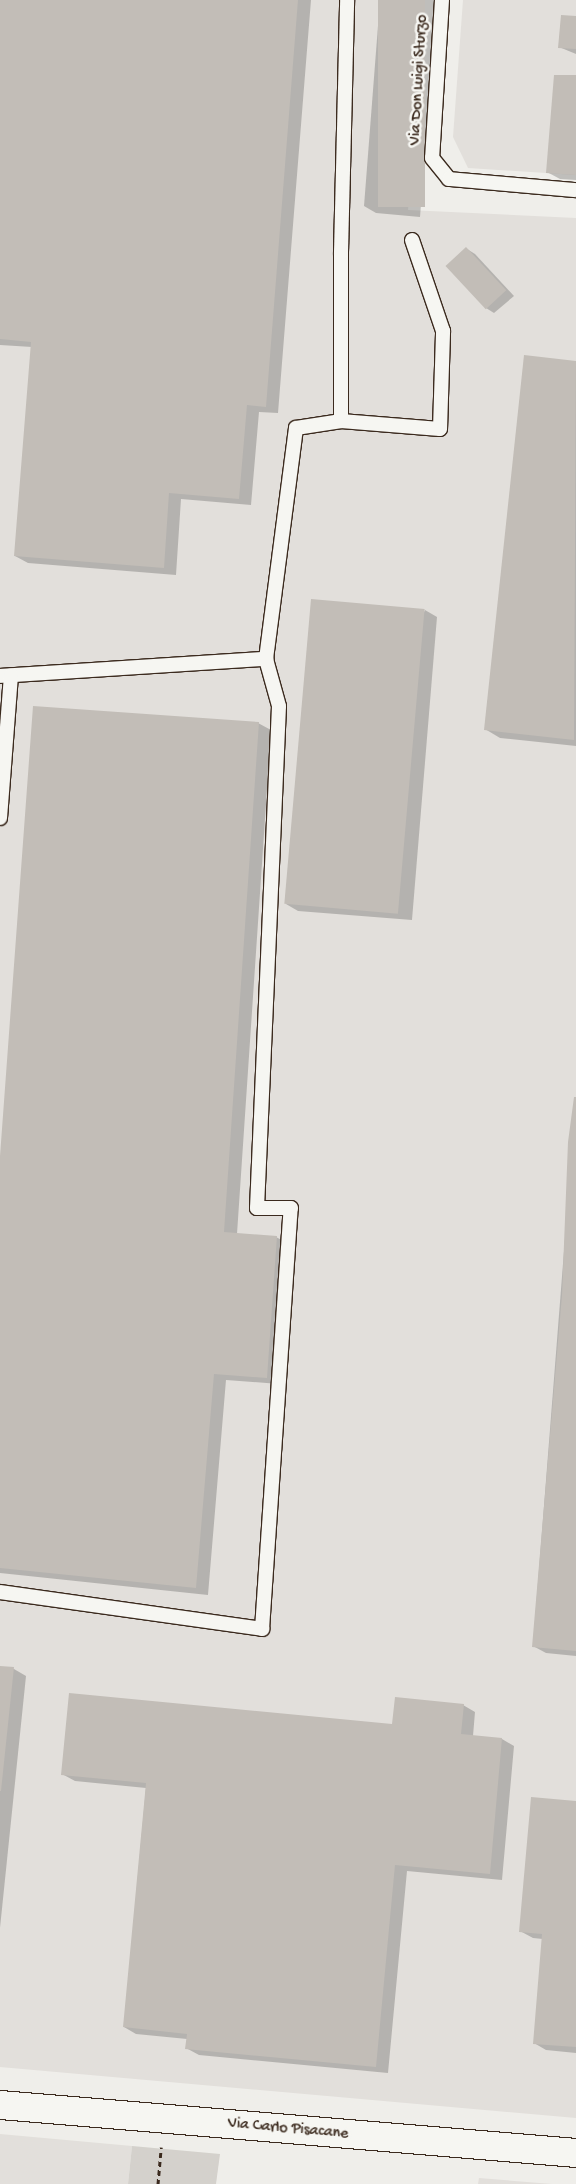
<!DOCTYPE html>
<style>
body{margin:0}
#map{position:relative;width:576px;height:2184px;overflow:hidden;background:#efeeea;font-family:"Gochi Hand",sans-serif}
div>[style]{position:absolute}
.built>*{inset:0;background:#e2dfdb}
.green>*{inset:0;background:#d4d1cc}
.shadow>*{inset:0;background:#0003}
.building>*{inset:0;background:#c2bdb7;transform-origin:0 0}
.path>*{height:3px;margin-top:-1.5px;transform-origin:0;background:repeating-linear-gradient(90deg,#3b2a1e 0 5px,transparent 0 9px)}
.roads{filter:drop-shadow(1px 0 #3b2a1e) drop-shadow(-1px 0 #3b2a1e) drop-shadow(0 1px #3b2a1e) drop-shadow(0 -1px #3b2a1e)}
.service>*{height:14px;margin:-7px;padding:0 7px;transform-origin:7px;border-radius:7px;background:#f6f6f2}
.tertiary>*{height:28px;margin:-14px;padding:0 14px;transform-origin:14px;border-radius:14px;background:#f6f6f2}
span{translate:-50% -50%;white-space:nowrap;text-align:center;line-height:1.15;-webkit-text-stroke:5px #f6f6f2;paint-order:stroke}
.street-label{font-size:16px;color:#3b2a1e}
</style>
<div id="map">
<div class="built">
<div style="clip-path:polygon(0 0,425px 0,408px 210px,576px 218px,576px 2118px,0 2067px)"></div>
<div style="clip-path:polygon(463px 0,576px 0,576px 175px,468px 168px,453px 137px)"></div>
<div style="clip-path:polygon(0 2134px,132px 2146px,128px 2184px,0 2184px)"></div>
<div style="clip-path:polygon(479px 2178px,552px 2184px,478px 2184px)"></div>
</div>
<div class="green">
<div style="clip-path:polygon(132px 2146px,220px 2154px,216px 2184px,128px 2184px)"></div>
</div>
<div class="shadow">
<div style="clip-path:polygon(0 0,311px 0,278px 413px,259px 412px,251px 505px,181px 499px,176px 575px,28px 563px,15px 556px,32px 347px,0 345px)"></div>
<div style="clip-path:polygon(380px 0,437px 0,420px 217px,376px 213px,364px 206px)"></div>
<div style="clip-path:polygon(576px 17px,576px 54px,559px 47px)"></div>
<div style="clip-path:polygon(576px 76px,576px 180px,560px 179px,547px 172px)"></div>
<div style="clip-path:polygon(467px 249px,475px 254px,514px 296px,494px 313px,486px 308px)"></div>
<div style="clip-path:polygon(525px 357px,576px 362px,576px 746px,500px 738px,485px 729px)"></div>
<div style="clip-path:polygon(425px 610px,437px 617px,412px 920px,298px 911px,286px 904px)"></div>
<div style="clip-path:polygon(258px 723px,271px 730px,237px 1234px,276px 1237px,289px 1244px,279px 1384px,226px 1380px,208px 1595px,0 1573px,0 1173px)"></div>
<div style="clip-path:polygon(576px 1098px,576px 1656px,546px 1653px,533px 1646px)"></div>
<div style="clip-path:polygon(0 1667px,14px 1669px,26px 1676px,0 1928px)"></div>
<div style="clip-path:polygon(463px 1705px,475px 1712px,473px 1736px,502px 1739px,514px 1746px,502px 1880px,407px 1871px,388px 2073px,199px 2055px,186px 2048px,187px 2039px,136px 2034px,124px 2027px,146px 1788px,75px 1781px,62px 1774px,393px 1726px)"></div>
<div style="clip-path:polygon(576px 1802px,576px 2053px,546px 2050px,534px 2043px,543px 1939px,533px 1938px,520px 1931px)"></div>
</div>
<div class="building">
<div style="clip-path:polygon(0 0,298px 0,266px 407px,247px 405px,239px 499px,169px 493px,164px 568px,14px 556px,31px 342px,0 339px)"></div>
<div style="left:378px;top:0;width:47px;height:207px"></div>
<div style="clip-path:polygon(561px 15px,576px 16px,576px 49px,558px 48px)"></div>
<div style="clip-path:polygon(554px 75px,576px 75px,576px 175px,546px 173px)"></div>
<div style="left:466px;top:247px;width:59px;height:28px;rotate:47deg"></div>
<div style="clip-path:polygon(524px 355px,576px 361px,574px 740px,484px 730px)"></div>
<div style="left:311px;top:599px;width:114px;height:306px;rotate:5deg"></div>
<div style="clip-path:polygon(33px 706px,259px 722px,224px 1232px,277px 1236px,267px 1378px,214px 1374px,196px 1588px,0 1568px,0 1156px)"></div>
<div style="clip-path:polygon(574px 1097px,576px 1097px,576px 1651px,532px 1647px,562px 1295px,568px 1142px)"></div>
<div style="clip-path:polygon(0 1666px,14px 1667px,1px 1791px,0 1791px)"></div>
<div style="clip-path:polygon(69px 1693px,392px 1724px,395px 1697px,464px 1704px,461px 1734px,502px 1738px,490px 1874px,395px 1865px,376px 2067px,185px 2049px,187px 2034px,123px 2027px,146px 1783px,61px 1775px)"></div>
<div style="clip-path:polygon(531px 1797px,576px 1801px,576px 2047px,533px 2044px,542px 1934px,519px 1932px)"></div>
</div>
<div class="path">
<div style="left:158px;top:2184px;width:37px;rotate:-85deg"></div>
</div>
<div class="roads">
<div class="service">
<div style="left:442px;top:0;width:158px;rotate:93.6deg"></div>
<div style="left:432px;top:158px;width:27px;rotate:51deg"></div>
<div style="left:449px;top:179px;width:127px;rotate:5deg"></div>
<div style="left:341px;top:421px;width:99px;rotate:4.6deg"></div>
<div style="left:440px;top:429px;width:98px;rotate:-88.2deg"></div>
<div style="left:443px;top:331px;width:96px;rotate:-108.8deg"></div>
<div style="left:0;top:676px;width:267px;rotate:-3.7deg"></div>
<div style="left:266px;top:659px;width:233px;rotate:-82.6deg"></div>
<div style="left:296px;top:428px;width:46px;rotate:-8.8deg"></div>
<div style="left:341px;top:421px;width:169px;rotate:-90deg"></div>
<div style="left:341px;top:252px;width:252px;rotate:-88.6deg"></div>
<div style="left:0;top:818px;width:143px;rotate:-85.6deg"></div>
<div style="left:0;top:1592px;width:265px;rotate:8deg"></div>
<div style="left:262px;top:1629px;width:422px;rotate:-86.1deg"></div>
<div style="left:291px;top:1208px;width:34px;rotate:180deg"></div>
<div style="left:257px;top:1208px;width:502px;rotate:-87.49deg"></div>
<div style="left:279px;top:706px;width:49px;rotate:-105.5deg"></div>
</div>
<div class="tertiary">
<div style="left:0;top:2105px;width:578px;rotate:4.76deg"></div>
</div>
</div>
<div class="street-label">
<span style="left:420px;top:80px;rotate:-87deg">Via Don Luigi Sturzo</span>
<span style="left:288px;top:2130px;rotate:5deg">Via Carlo Pisacane</span>
</div>
</div>
